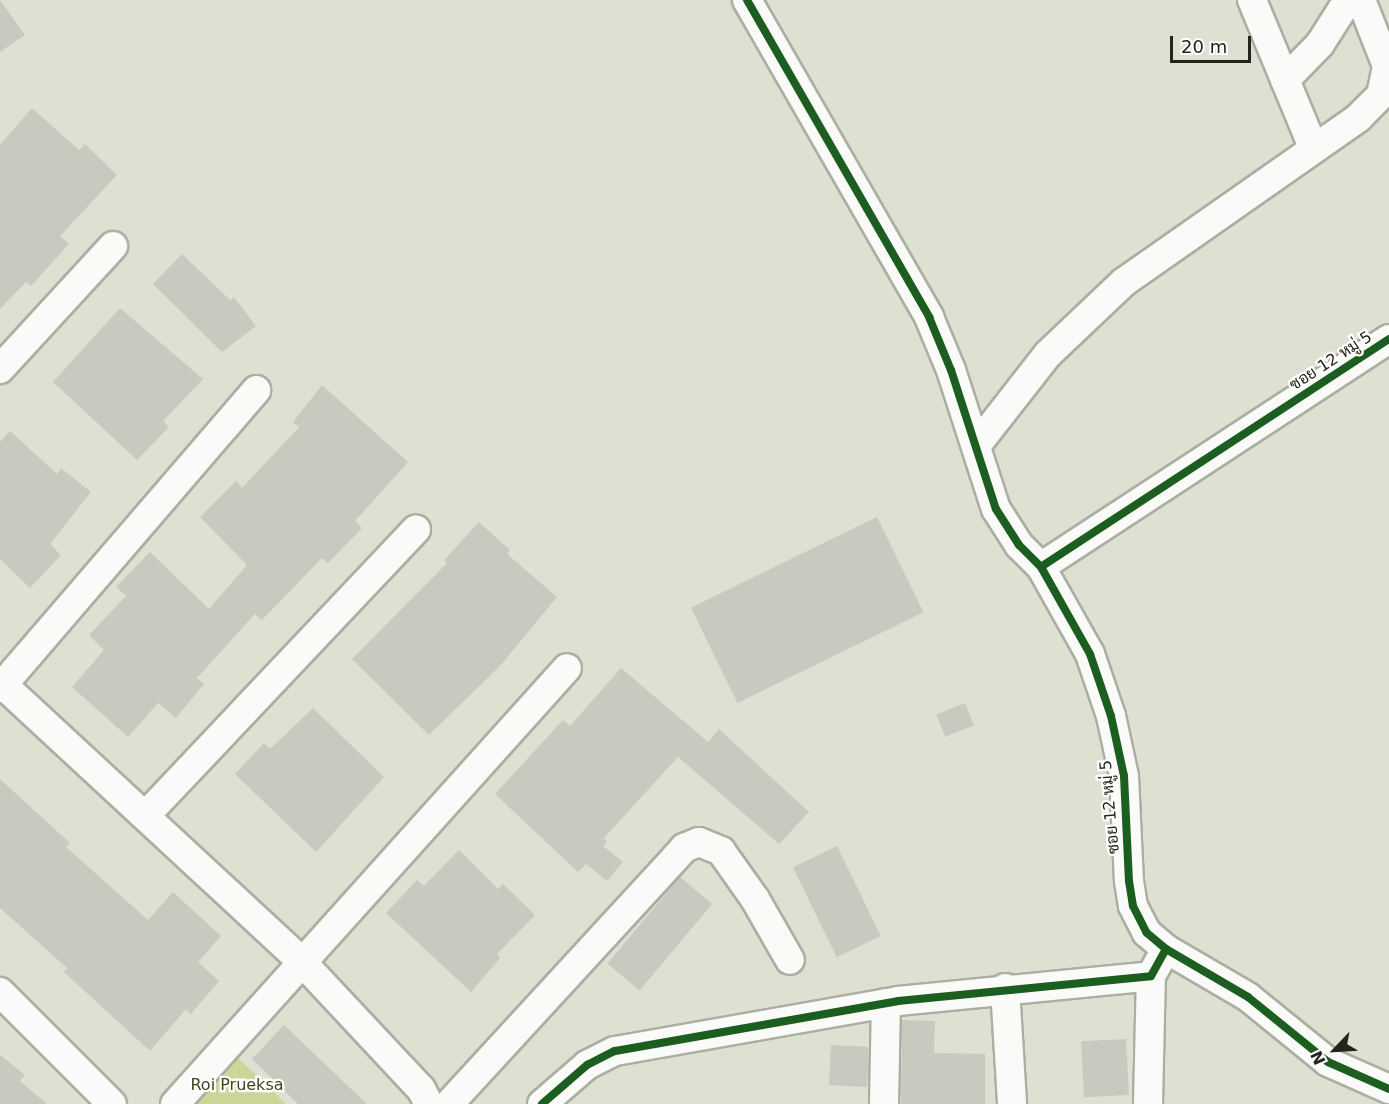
<!DOCTYPE html>
<meta charset="utf-8">
<style>
body{margin:0}
#map{position:relative;width:1389px;height:1104px;overflow:hidden;background:#dde1d2;font-family:"DejaVu Sans",Sarabun,sans-serif}
div>[style]{position:absolute}
.green>*{inset:0;background:#cad799}
.building>*{inset:0;background:#c7cabe;transform-origin:0 0}
.roads{filter:drop-shadow(2px 0 #acaea3) drop-shadow(-2px 0 #acaea3) drop-shadow(0 2px #acaea3) drop-shadow(0 -2px #acaea3)}
.minor>*{height:28px;margin:-14px;padding:0 14px;transform-origin:14px;border-radius:14px;background:#fafaf8}
.cycleway>*{height:8px;margin:-4px;padding:0 4px;transform-origin:4px;border-radius:4px;background:#1b5e20}
span{translate:-50% -50%;white-space:nowrap;text-align:center;line-height:1.15;-webkit-text-stroke:4.5px #fff;paint-order:stroke}
.street-label{font-size:16px;color:#23251c}
.park-label{font-size:16px;color:#3d451b}
.north{position:absolute;left:1305px;top:1020px;width:60px;height:60px;-webkit-text-stroke:4px #fff;paint-order:stroke;rotate:245deg;font-size:16px;font-weight:700;line-height:24px;text-align:center;color:#23251c}
.north::after{content:'';display:block;margin:auto;width:21px;height:27px;background:#23251c;clip-path:polygon(50% 0,100% 100%,50% 72%,0 100%)}
.scale{position:absolute;left:1170px;top:36px;width:81px;height:27px;box-sizing:border-box;border:3px solid #23251c;border-top:0;padding-left:8px;font-size:18px;line-height:21px;white-space:nowrap;color:#23251c;-webkit-text-stroke:4px #fff;paint-order:stroke}
</style>
<div id="map">
<div class="green">
<div style="clip-path:polygon(236px 1056px,286px 1104px,195px 1104px)"></div>
</div>
<div class="building">
<div style="clip-path:polygon(0 0,25px 35px,0 52px)"></div>
<div style="clip-path:polygon(32px 108px,79px 150px,85px 144px,117px 175px,60px 236px,69px 244px,31px 286px,26px 282px,0 309px,0 145px)"></div>
<div style="clip-path:polygon(182px 254px,230px 300px,234px 297px,256px 326px,222px 352px,153px 284px)"></div>
<div style="clip-path:polygon(120px 308px,203px 379px,163px 421px,169px 427px,137px 460px,53px 382px)"></div>
<div style="clip-path:polygon(322px 385px,408px 462px,355px 521px,362px 528px,328px 563px,322px 558px,262px 620px,255px 614px,197px 678px,204px 684px,176px 718px,158px 703px,128px 737px,72px 687px,104px 650px,89px 635px,126px 596px,116px 587px,150px 552px,209px 609px,247px 565px,200px 517px,236px 481px,242px 488px,299px 427px,293px 422px)"></div>
<div style="clip-path:polygon(10px 431px,57px 474px,61px 468px,91px 492px,50px 544px,61px 555px,30px 588px,0 559px,0 442px)"></div>
<div style="left:877px;top:517px;width:106px;height:207px;rotate:64deg"></div>
<div style="clip-path:polygon(479px 522px,510px 550px,507px 554px,557px 597px,500px 666px,429px 735px,352px 659px,447px 563px,444px 560px)"></div>
<div style="clip-path:polygon(621px 668px,708px 742px,719px 729px,809px 812px,779px 844px,678px 757px,604px 838px,607px 841px,603px 846px,623px 862px,607px 881px,586px 864px,578px 872px,495px 794px,563px 720px,570px 726px)"></div>
<div style="left:965px;top:703px;width:24px;height:31px;rotate:68deg"></div>
<div style="clip-path:polygon(313px 708px,384px 777px,316px 852px,235px 774px,264px 743px,270px 749px)"></div>
<div style="clip-path:polygon(0 779px,70px 843px,66px 847px,148px 920px,173px 892px,221px 936px,198px 962px,219px 981px,191px 1014px,186px 1009px,150px 1051px,64px 972px,67px 968px,0 908px)"></div>
<div style="left:837px;top:846px;width:100px;height:49px;rotate:64deg"></div>
<div style="clip-path:polygon(459px 850px,498px 889px,503px 884px,535px 915px,497px 954px,500px 958px,471px 992px,386px 913px,417px 880px,424px 886px)"></div>
<div style="left:680px;top:877px;width:42px;height:113px;rotate:40deg"></div>
<div style="clip-path:polygon(902px 1020px,935px 1021px,934px 1053px,985px 1054px,985px 1104px,901px 1104px)"></div>
<div style="clip-path:polygon(284px 1025px,367px 1104px,298px 1104px,252px 1059px)"></div>
<div style="left:1126px;top:1039px;width:56px;height:45px;rotate:87deg"></div>
<div style="left:831px;top:1045px;width:38px;height:40px;rotate:3deg"></div>
<div style="clip-path:polygon(0 1055px,25px 1075px,20px 1081px,47px 1104px,0 1104px)"></div>
</div>
<div class="roads">
<div class="minor">
<div style="left:747px;top:0;width:366px;rotate:60.1deg"></div>
<div style="left:929px;top:317px;width:57px;rotate:67.5deg"></div>
<div style="left:951px;top:370px;width:146px;rotate:72.1deg"></div>
<div style="left:996px;top:509px;width:43px;rotate:57.4deg"></div>
<div style="left:1019px;top:545px;width:31px;rotate:45deg"></div>
<div style="left:1252px;top:0;width:159px;rotate:67.5deg"></div>
<div style="left:1285px;top:80px;width:50px;rotate:-45.8deg"></div>
<div style="left:1320px;top:44px;width:52px;rotate:-57.5deg"></div>
<div style="left:1389px;top:339px;width:416px;rotate:146.8deg"></div>
<div style="left:1041px;top:567px;width:100px;rotate:60.6deg"></div>
<div style="left:1090px;top:654px;width:65px;rotate:71.3deg"></div>
<div style="left:1111px;top:716px;width:61px;rotate:77.8deg"></div>
<div style="left:1124px;top:776px;width:105px;rotate:87.3deg"></div>
<div style="left:1129px;top:881px;width:25px;rotate:81deg"></div>
<div style="left:1133px;top:906px;width:30px;rotate:63deg"></div>
<div style="left:1147px;top:933px;width:25px;rotate:40deg"></div>
<div style="left:1166px;top:949px;width:95px;rotate:30.3deg"></div>
<div style="left:1248px;top:997px;width:103px;rotate:39.1deg"></div>
<div style="left:1328px;top:1062px;width:67px;rotate:23.9deg"></div>
<div style="left:0;top:369px;width:167px;rotate:-47.4deg"></div>
<div style="left:976px;top:446px;width:117px;rotate:-52deg"></div>
<div style="left:1048px;top:354px;width:105px;rotate:-43.5deg"></div>
<div style="left:1124px;top:282px;width:286px;rotate:-35deg"></div>
<div style="left:1358px;top:118px;width:33px;rotate:-45deg"></div>
<div style="left:1381px;top:95px;width:30px;rotate:-78deg"></div>
<div style="left:1387px;top:66px;width:71px;rotate:-111.5deg"></div>
<div style="left:0;top:682px;width:413px;rotate:42.8deg"></div>
<div style="left:303px;top:963px;width:173px;rotate:46.9deg"></div>
<div style="left:421px;top:1089px;width:17px;rotate:62deg"></div>
<div style="left:0;top:688px;width:393px;rotate:-49.3deg"></div>
<div style="left:146px;top:815px;width:393px;rotate:-46.6deg"></div>
<div style="left:1005px;top:988px;width:116px;rotate:86.5deg"></div>
<div style="left:0;top:992px;width:158px;rotate:45deg"></div>
<div style="left:175px;top:1104px;width:586px;rotate:-48.04deg"></div>
<div style="left:449px;top:1104px;width:348px;rotate:-47.4deg"></div>
<div style="left:684px;top:848px;width:16px;rotate:-22deg"></div>
<div style="left:699px;top:842px;width:24px;rotate:22deg"></div>
<div style="left:721px;top:851px;width:59px;rotate:54.7deg"></div>
<div style="left:755px;top:899px;width:70px;rotate:60.2deg"></div>
<div style="left:542px;top:1104px;width:60px;rotate:-40.9deg"></div>
<div style="left:587px;top:1065px;width:31px;rotate:-27deg"></div>
<div style="left:615px;top:1051px;width:287px;rotate:-10deg"></div>
<div style="left:898px;top:1001px;width:254px;rotate:-5.6deg"></div>
<div style="left:1151px;top:976px;width:31px;rotate:-61deg"></div>
<div style="left:884px;top:1104px;width:101px;rotate:-88.9deg"></div>
<div style="left:1148px;top:1104px;width:128px;rotate:-88.7deg"></div>
</div>
</div>
<div class="cycleway">
<div style="left:747px;top:0;width:366px;rotate:60.1deg"></div>
<div style="left:929px;top:317px;width:57px;rotate:67.5deg"></div>
<div style="left:951px;top:370px;width:146px;rotate:72.1deg"></div>
<div style="left:996px;top:509px;width:43px;rotate:57.4deg"></div>
<div style="left:1019px;top:545px;width:31px;rotate:45deg"></div>
<div style="left:1389px;top:339px;width:416px;rotate:146.8deg"></div>
<div style="left:1041px;top:567px;width:100px;rotate:60.6deg"></div>
<div style="left:1090px;top:654px;width:65px;rotate:71.3deg"></div>
<div style="left:1111px;top:716px;width:61px;rotate:77.8deg"></div>
<div style="left:1124px;top:776px;width:105px;rotate:87.3deg"></div>
<div style="left:1129px;top:881px;width:25px;rotate:81deg"></div>
<div style="left:1133px;top:906px;width:30px;rotate:63deg"></div>
<div style="left:1147px;top:933px;width:25px;rotate:40deg"></div>
<div style="left:1166px;top:949px;width:95px;rotate:30.3deg"></div>
<div style="left:1248px;top:997px;width:103px;rotate:39.1deg"></div>
<div style="left:1328px;top:1062px;width:67px;rotate:23.9deg"></div>
<div style="left:542px;top:1104px;width:60px;rotate:-40.9deg"></div>
<div style="left:587px;top:1065px;width:31px;rotate:-27deg"></div>
<div style="left:615px;top:1051px;width:287px;rotate:-10deg"></div>
<div style="left:898px;top:1001px;width:254px;rotate:-5.6deg"></div>
<div style="left:1151px;top:976px;width:31px;rotate:-61deg"></div>
</div>
<div class="street-label">
<span style="left:1331px;top:361px;rotate:-33deg">ซอย 12 หมู่ 5</span>
<span style="left:1110px;top:807px;rotate:-95deg">ซอย 12 หมู่ 5</span>
</div>
<div class="park-label">
<span style="left:237px;top:1085px">Roi Prueksa</span>
</div>
<div class="north">N</div>
<div class="scale">20 m</div>
</div>
